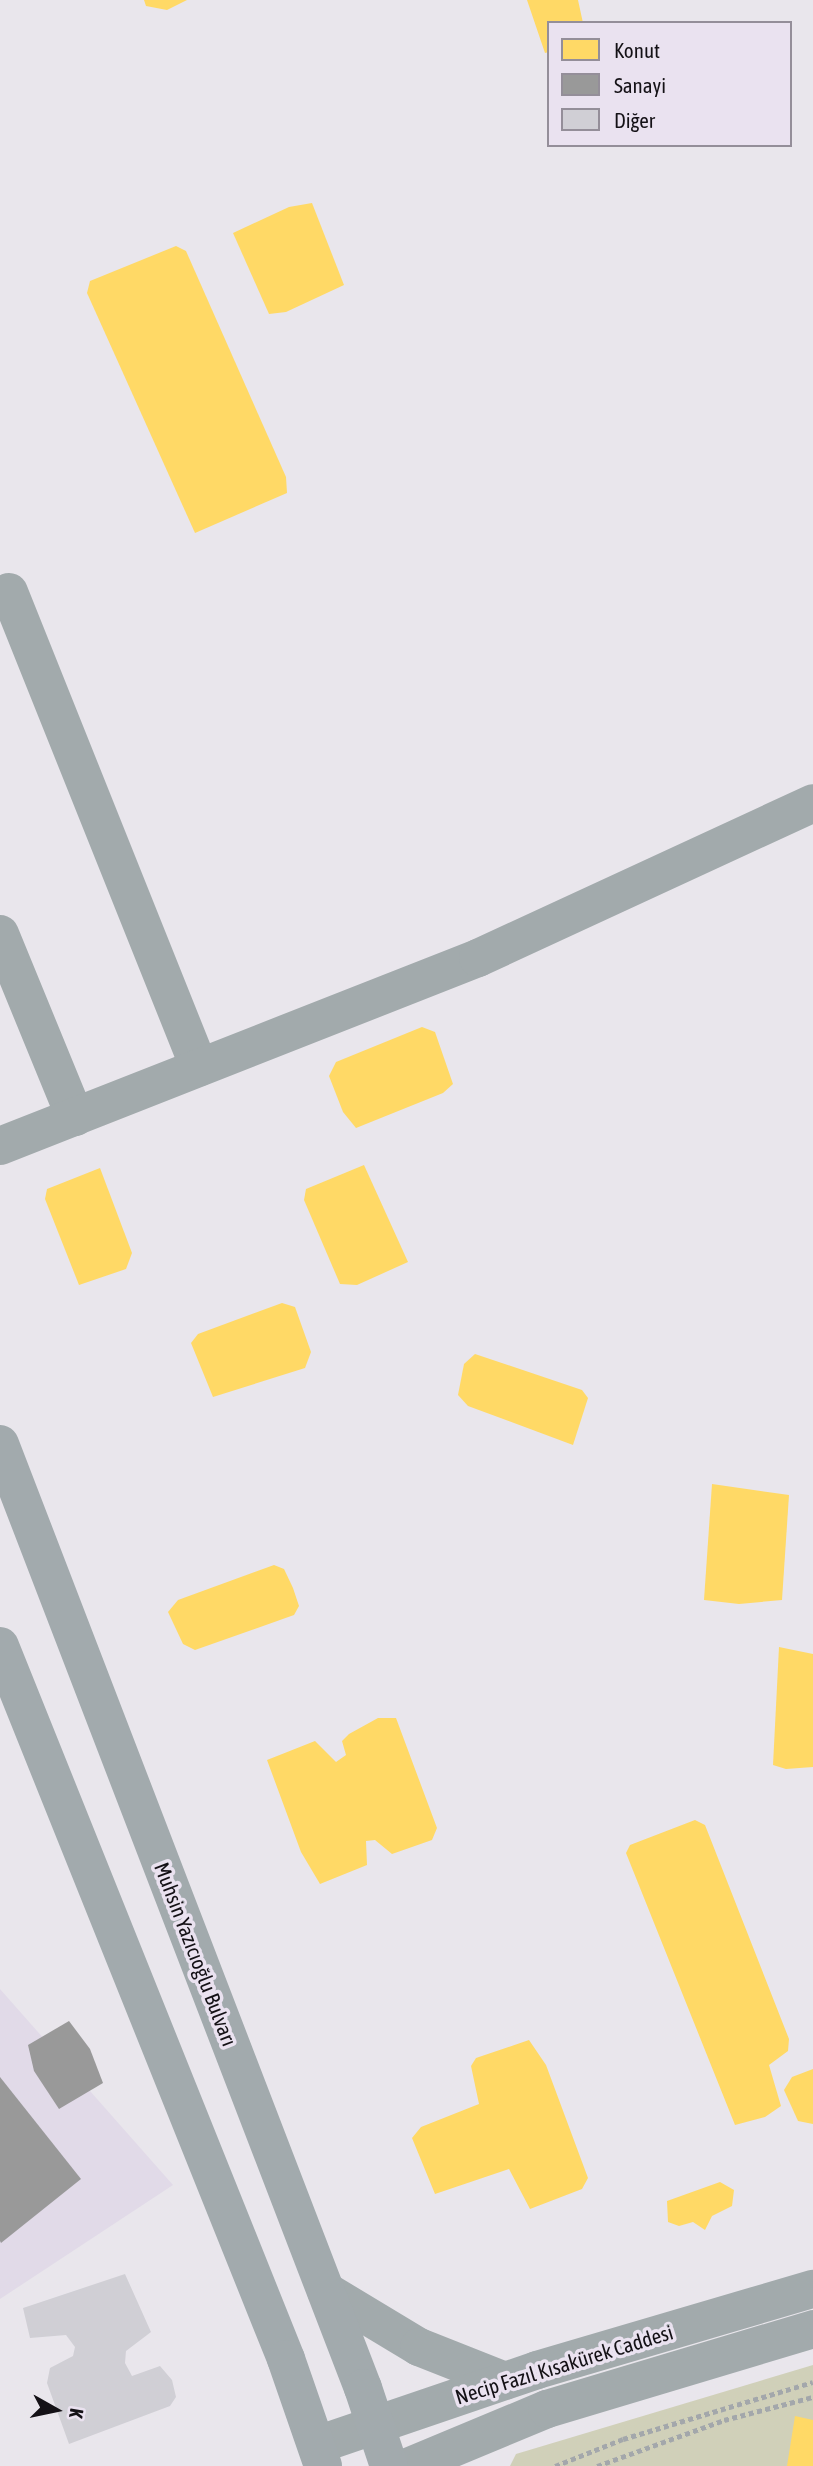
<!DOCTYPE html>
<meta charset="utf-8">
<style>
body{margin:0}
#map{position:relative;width:813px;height:2466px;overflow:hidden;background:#e9e6ec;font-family:"Asap Condensed",sans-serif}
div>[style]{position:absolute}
.built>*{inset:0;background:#e1dae8}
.green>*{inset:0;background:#d0d0b9}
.homes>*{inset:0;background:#ffd966}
.industry>*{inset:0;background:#999}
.building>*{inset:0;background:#d0cfd5}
.path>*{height:4.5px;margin-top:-2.25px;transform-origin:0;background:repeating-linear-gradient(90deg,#a3a7ab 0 5px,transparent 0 8.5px)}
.minor>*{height:38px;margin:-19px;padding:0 19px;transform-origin:19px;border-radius:19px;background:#a2aaac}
.tertiary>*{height:38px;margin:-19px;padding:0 19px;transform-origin:19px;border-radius:19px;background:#a2aaac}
.primary>*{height:38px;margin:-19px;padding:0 19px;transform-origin:19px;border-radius:19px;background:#a2aaad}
span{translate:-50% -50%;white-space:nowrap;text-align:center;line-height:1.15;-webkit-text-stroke:7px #eae2f0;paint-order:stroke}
.street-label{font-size:21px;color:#141116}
.legend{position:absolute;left:547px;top:21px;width:245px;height:126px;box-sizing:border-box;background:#eae2f0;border:2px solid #948e99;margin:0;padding:9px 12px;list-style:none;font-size:21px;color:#141116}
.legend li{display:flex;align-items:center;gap:14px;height:35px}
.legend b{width:35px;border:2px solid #948e99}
.north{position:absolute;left:21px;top:2375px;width:70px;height:70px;-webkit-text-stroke:5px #eae2f0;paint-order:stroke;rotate:99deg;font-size:19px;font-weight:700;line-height:28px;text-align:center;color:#141116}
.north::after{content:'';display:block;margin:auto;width:24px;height:32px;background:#141116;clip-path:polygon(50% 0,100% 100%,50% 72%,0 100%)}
</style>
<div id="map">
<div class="built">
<div style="clip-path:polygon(0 1989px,173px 2185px,0 2299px)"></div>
</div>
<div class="green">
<div style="clip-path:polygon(813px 2365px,813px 2466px,510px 2466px,516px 2454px)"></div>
</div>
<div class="homes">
<div style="clip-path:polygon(144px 0,187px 0,167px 10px,146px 6px)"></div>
<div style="clip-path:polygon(527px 0,578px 0,583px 23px,549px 23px,549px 52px,545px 53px)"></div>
<div style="clip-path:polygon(312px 203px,344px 285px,286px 312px,269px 314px,233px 233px,289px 207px)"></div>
<div style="clip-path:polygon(176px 246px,186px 251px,286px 477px,287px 493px,195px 533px,87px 293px,90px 281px)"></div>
<div style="clip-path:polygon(422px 1027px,435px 1032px,453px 1084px,443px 1093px,356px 1128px,343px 1112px,329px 1076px,336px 1062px)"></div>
<div style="clip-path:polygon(364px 1165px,408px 1262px,357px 1285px,340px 1284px,304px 1200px,306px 1189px)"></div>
<div style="clip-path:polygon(100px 1168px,132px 1253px,126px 1269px,79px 1285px,45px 1199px,47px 1189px)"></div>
<div style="clip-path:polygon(282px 1303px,295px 1307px,311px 1352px,305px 1368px,213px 1397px,191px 1343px,198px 1334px)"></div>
<div style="clip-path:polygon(475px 1354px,582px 1390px,588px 1398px,573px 1445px,468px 1406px,458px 1395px,464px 1364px)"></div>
<div style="clip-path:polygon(712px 1484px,789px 1495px,782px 1600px,739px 1604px,704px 1600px)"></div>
<div style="clip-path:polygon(274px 1565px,284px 1569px,293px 1588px,299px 1606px,294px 1615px,195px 1650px,183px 1644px,168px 1612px,178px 1600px)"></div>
<div style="clip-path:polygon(779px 1647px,813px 1654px,813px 1767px,786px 1769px,773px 1765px)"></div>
<div style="clip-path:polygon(378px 1718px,396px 1718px,437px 1828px,432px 1840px,392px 1854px,375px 1840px,366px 1841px,367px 1865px,320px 1884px,301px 1852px,267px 1760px,315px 1741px,336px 1762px,346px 1755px,342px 1741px,349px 1734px)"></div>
<div style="clip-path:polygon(695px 1820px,705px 1825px,789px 2039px,788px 2051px,769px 2065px,781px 2106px,765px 2117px,735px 2125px,626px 1853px,630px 1845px)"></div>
<div style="clip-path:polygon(529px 2040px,546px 2065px,588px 2178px,582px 2189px,530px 2209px,509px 2169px,435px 2194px,412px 2138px,421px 2127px,479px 2104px,471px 2066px,476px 2058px)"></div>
<div style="clip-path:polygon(813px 2069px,813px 2124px,798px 2121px,784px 2090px,792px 2077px)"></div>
<div style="clip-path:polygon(720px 2182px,734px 2190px,732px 2206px,712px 2216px,705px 2230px,693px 2222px,679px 2226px,668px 2222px,667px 2201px)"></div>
<div style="clip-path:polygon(795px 2416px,813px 2420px,813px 2466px,787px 2466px)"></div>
</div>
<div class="industry">
<div style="clip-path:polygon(69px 2021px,90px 2049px,103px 2083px,59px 2109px,34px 2071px,28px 2045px)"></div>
<div style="clip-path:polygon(0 2077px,81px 2179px,1px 2243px,0 2241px)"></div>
</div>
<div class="building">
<div style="clip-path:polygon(125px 2274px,151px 2332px,126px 2351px,125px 2363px,132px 2376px,160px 2366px,172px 2380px,176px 2397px,170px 2406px,69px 2444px,47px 2383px,50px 2368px,73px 2356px,75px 2347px,66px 2335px,30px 2338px,23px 2308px)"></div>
</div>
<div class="path">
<div style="left:555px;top:2466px;width:73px;rotate:-21.7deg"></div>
<div style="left:623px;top:2439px;width:198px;rotate:-16.7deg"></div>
<div style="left:597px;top:2466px;width:135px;rotate:-19.9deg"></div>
<div style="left:724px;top:2420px;width:92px;rotate:-14.5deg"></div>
</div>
<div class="minor">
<div style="left:9px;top:592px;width:512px;rotate:68.2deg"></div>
<div style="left:0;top:934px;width:198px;rotate:67.7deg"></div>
<div style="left:0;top:1146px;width:514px;rotate:-21.47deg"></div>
<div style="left:478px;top:958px;width:369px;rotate:-24.8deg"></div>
</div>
<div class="tertiary">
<div style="left:326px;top:2291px;width:109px;rotate:31.1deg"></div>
<div style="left:419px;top:2347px;width:92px;rotate:21.6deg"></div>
<div style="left:317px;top:2445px;width:232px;rotate:-18.8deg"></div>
<div style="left:537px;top:2370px;width:288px;rotate:-16.4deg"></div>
<div style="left:410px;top:2466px;width:148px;rotate:-22.6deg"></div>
<div style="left:547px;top:2409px;width:278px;rotate:-16.7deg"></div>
</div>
<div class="primary">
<div style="left:0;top:1444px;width:1011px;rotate:68.97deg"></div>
<div style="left:363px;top:2388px;width:82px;rotate:71.6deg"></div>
<div style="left:0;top:1646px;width:768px;rotate:68.14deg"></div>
<div style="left:286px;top:2359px;width:113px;rotate:70.9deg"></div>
</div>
<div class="street-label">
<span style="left:196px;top:1954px;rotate:69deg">Muhsin Yazıcıoğlu Bulvarı</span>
<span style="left:564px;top:2364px;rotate:-17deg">Necip Fazıl Kısakürek Caddesi</span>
</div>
<ul class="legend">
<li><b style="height:19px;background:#ffd966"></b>Konut</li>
<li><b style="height:19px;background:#999"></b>Sanayi</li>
<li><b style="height:19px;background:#d0cfd5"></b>Diğer</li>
</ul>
<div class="north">K</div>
</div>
